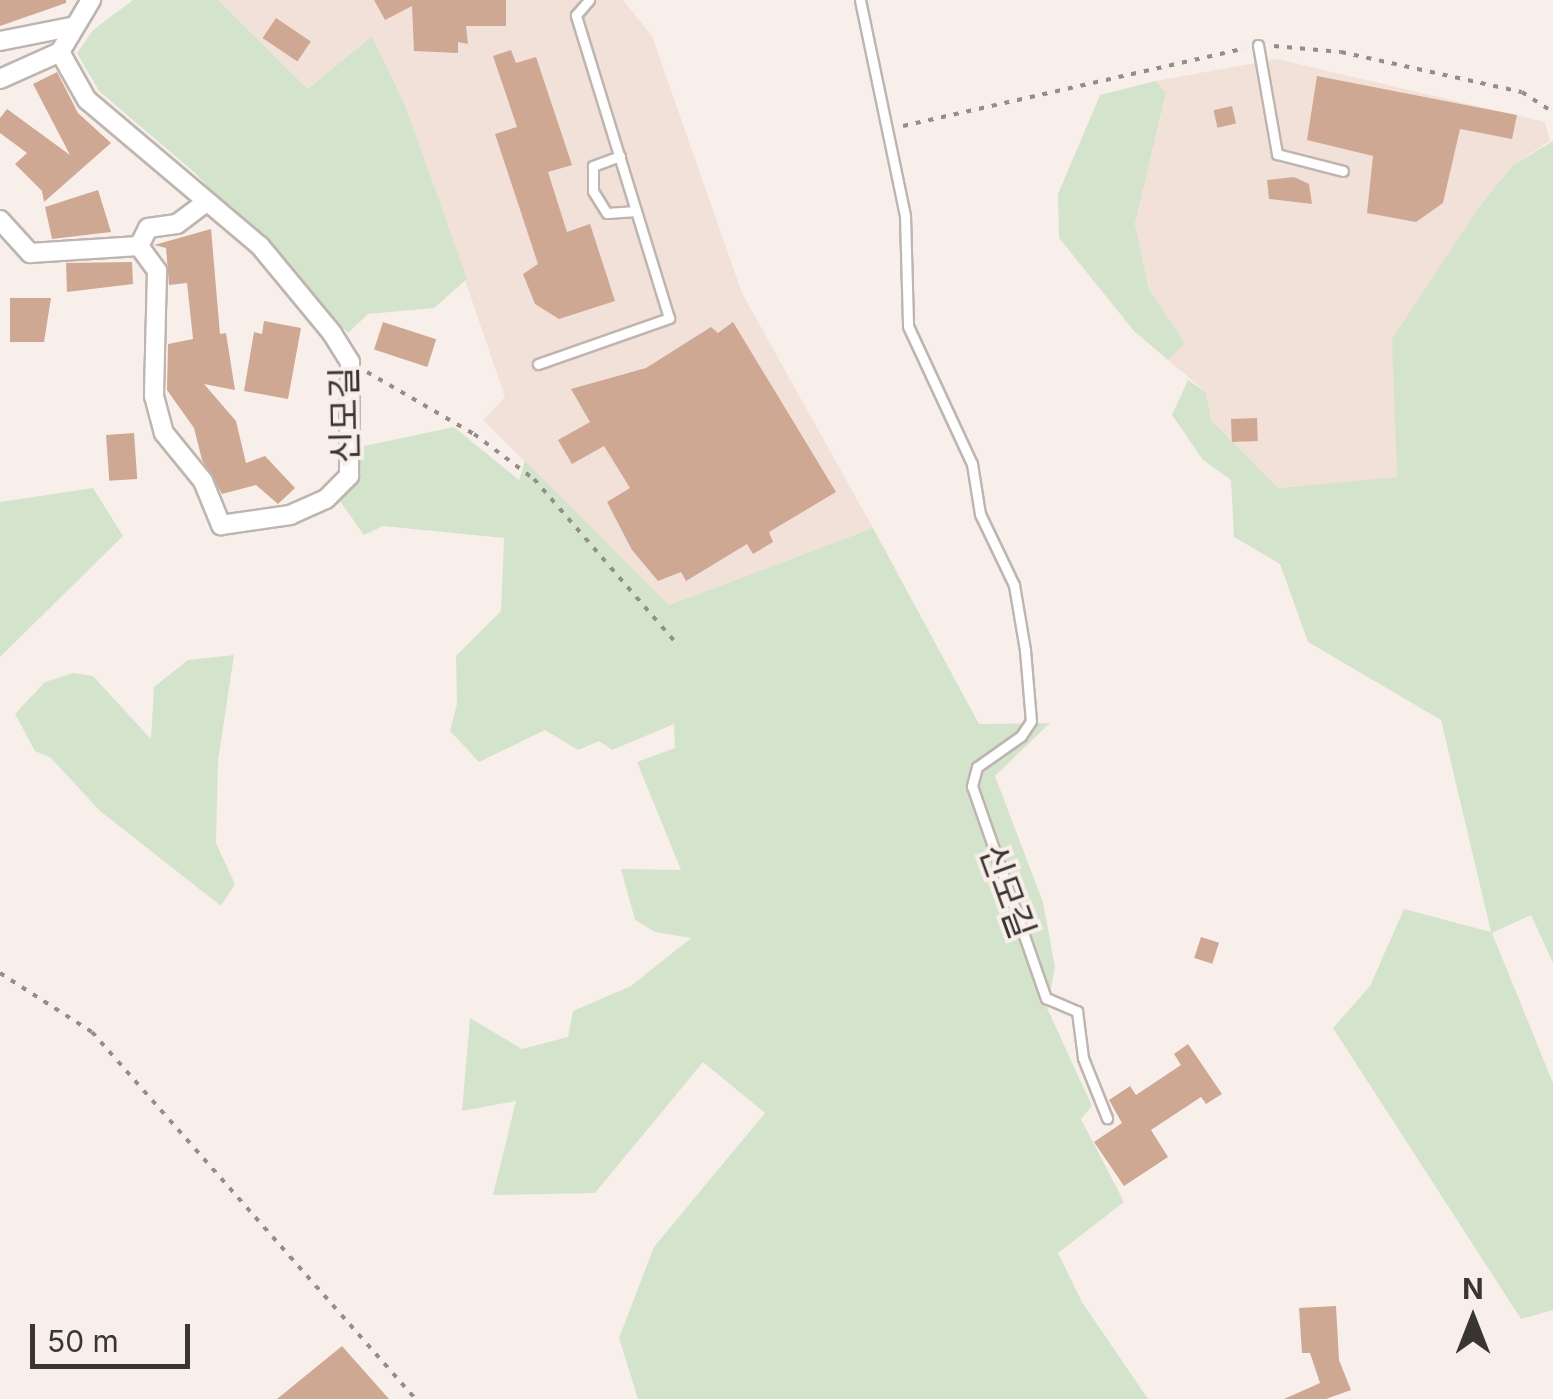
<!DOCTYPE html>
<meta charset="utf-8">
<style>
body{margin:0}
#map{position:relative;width:1553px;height:1399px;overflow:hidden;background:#f9efea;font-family:Inter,"Noto Sans KR",sans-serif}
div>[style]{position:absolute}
.built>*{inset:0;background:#f2e1d8}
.green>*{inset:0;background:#d4e4cc}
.building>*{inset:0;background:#cfa894;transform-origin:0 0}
.path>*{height:4px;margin-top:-2px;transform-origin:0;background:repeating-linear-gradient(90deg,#948e8a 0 5px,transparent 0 13px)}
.roads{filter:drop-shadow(2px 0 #bfb5b0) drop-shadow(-2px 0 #bfb5b0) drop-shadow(0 2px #bfb5b0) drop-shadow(0 -2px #bfb5b0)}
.service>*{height:9px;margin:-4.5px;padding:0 4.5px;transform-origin:4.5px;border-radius:4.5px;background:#fff}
.minor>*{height:18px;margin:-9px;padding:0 9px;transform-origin:9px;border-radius:9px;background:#fff}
span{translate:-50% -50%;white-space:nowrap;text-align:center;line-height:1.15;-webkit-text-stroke:8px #f9efea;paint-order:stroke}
.street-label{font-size:35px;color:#393533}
.north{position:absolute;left:1423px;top:1269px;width:100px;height:100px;-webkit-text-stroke:8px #f9efea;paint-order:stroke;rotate:0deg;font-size:28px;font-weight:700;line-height:40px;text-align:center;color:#393533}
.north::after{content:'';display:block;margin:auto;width:35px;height:45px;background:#393533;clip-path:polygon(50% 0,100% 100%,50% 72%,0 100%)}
.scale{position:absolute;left:30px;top:1324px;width:160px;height:45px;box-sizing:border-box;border:5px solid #393533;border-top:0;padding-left:12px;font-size:30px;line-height:35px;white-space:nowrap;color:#393533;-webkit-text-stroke:8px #f9efea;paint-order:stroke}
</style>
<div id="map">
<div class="built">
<div style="clip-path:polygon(218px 0,623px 0,652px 36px,742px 293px,873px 528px,669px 605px,483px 420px,505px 397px,405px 105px,372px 36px,308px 89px)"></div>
<div style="clip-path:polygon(1277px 59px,1545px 122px,1550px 141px,1513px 165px,1479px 207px,1393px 339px,1397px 478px,1277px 488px,1211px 420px,1206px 392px,1168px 360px,1184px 342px,1149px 289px,1135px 224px,1166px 94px,1155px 81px)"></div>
</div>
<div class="green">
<div style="clip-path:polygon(133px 0,218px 0,308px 89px,372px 36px,405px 105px,467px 279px,434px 308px,368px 314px,348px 333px,195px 173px,99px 91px,77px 53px,93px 30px)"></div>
<div style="clip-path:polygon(1155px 81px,1166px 93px,1135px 224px,1149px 289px,1185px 343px,1168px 360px,1134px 331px,1059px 238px,1058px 194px,1100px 95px)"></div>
<div style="clip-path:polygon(1553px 141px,1553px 963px,1531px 915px,1492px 933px,1553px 1083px,1553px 1310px,1521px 1319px,1333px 1028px,1370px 986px,1404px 909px,1491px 932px,1441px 720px,1308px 642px,1280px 564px,1234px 537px,1231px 480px,1203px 460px,1172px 415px,1188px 380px,1206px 392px,1211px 420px,1278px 488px,1397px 477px,1392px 339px,1479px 207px,1513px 165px)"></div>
<div style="clip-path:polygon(454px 427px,519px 480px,525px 461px,669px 605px,873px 528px,979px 724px,1050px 723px,995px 776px,1043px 902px,1055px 967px,1047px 1008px,1092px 1106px,1081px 1119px,1124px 1202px,1058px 1253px,1082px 1302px,1148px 1399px,638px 1399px,619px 1338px,654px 1247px,765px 1113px,703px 1062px,595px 1193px,493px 1195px,516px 1101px,462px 1111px,470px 1018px,522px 1049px,568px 1037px,573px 1011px,631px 986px,691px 938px,655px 932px,635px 920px,621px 869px,681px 870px,637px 762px,675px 748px,674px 724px,612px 750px,599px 741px,578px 750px,545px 730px,479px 762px,450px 731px,457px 704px,456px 656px,501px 611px,504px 538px,383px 526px,364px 535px,337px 497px,352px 486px,364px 446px)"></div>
<div style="clip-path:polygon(93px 488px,123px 536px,0 657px,0 502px)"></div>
<div style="clip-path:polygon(234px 655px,218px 761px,216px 843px,235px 884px,221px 906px,100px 811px,51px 758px,35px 751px,15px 714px,45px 682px,73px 673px,93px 676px,151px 739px,154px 687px,188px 660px)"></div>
</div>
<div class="building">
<div style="clip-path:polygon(0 0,66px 0,66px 3px,0 26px)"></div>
<div style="clip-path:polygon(374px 0,506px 0,506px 26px,466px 26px,468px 44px,458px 42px,458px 53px,414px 51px,412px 6px,385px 20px)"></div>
<div style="left:276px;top:18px;width:42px;height:24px;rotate:34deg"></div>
<div style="clip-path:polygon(511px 50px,516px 63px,536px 57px,572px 165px,548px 172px,567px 232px,590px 224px,615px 301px,559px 319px,535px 304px,523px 274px,538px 264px,495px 134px,517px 127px,493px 56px)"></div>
<div style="clip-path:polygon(57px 72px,78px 113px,111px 143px,44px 202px,42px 191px,15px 164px,27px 153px,0 133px,0 118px,7px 109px,70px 155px,33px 84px)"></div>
<div style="clip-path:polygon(1317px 76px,1517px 115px,1512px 139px,1460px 129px,1443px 203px,1416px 222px,1367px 213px,1373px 156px,1307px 140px)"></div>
<div style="left:1232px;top:106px;width:18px;height:19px;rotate:77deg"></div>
<div style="clip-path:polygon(1294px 177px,1309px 184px,1312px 204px,1269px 199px,1267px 180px)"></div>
<div style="clip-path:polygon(98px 190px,111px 232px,52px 239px,45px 207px)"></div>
<div style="clip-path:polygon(211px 229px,220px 334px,226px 333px,235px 390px,204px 384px,236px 421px,246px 463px,265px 456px,295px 488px,278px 504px,256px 485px,222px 494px,202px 460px,194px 428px,167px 390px,168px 344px,193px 339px,187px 283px,169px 285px,166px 248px,154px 245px)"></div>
<div style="clip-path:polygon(132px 262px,133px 284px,67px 292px,66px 263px)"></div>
<div style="clip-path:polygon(10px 298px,51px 298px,44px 342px,10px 342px)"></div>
<div style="clip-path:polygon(264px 321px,301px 328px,288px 399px,244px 391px,254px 332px,262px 334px)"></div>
<div style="left:383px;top:322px;width:56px;height:29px;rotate:18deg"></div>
<div style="clip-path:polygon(733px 322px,836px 492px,769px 532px,773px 542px,753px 554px,747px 544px,686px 581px,681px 572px,658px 581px,632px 550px,607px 502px,630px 488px,604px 446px,572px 464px,558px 440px,590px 422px,571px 389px,646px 368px,711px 327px,718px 333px)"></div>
<div style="left:1257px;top:418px;width:23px;height:26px;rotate:88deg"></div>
<div style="left:134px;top:433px;width:46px;height:28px;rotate:86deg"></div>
<div style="left:1201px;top:937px;width:19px;height:22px;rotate:18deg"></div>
<div style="clip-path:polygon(1188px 1044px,1222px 1094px,1206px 1104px,1201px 1097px,1151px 1130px,1168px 1157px,1124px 1186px,1094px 1142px,1122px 1123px,1109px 1100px,1130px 1086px,1136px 1095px,1181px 1065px,1174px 1054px)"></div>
<div style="clip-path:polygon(1336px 1306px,1339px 1360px,1351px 1390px,1326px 1399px,1284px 1399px,1320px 1383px,1310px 1353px,1302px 1353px,1299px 1308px)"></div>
<div style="clip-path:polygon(342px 1346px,389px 1399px,277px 1399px)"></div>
</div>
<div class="path">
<div style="left:1274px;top:46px;width:67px;rotate:5.1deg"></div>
<div style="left:1341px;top:52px;width:185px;rotate:12.5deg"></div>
<div style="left:1522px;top:92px;width:37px;rotate:33deg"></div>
<div style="left:903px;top:126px;width:351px;rotate:-12.8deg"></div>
<div style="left:367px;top:372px;width:124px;rotate:30.1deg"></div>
<div style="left:474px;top:434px;width:75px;rotate:36.9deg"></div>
<div style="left:534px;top:479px;width:220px;rotate:49.1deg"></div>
<div style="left:0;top:973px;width:109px;rotate:32.7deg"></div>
<div style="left:92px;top:1032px;width:489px;rotate:48.6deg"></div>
</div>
<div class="roads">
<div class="service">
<div style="left:860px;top:0;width:221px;rotate:78.2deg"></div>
<div style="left:905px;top:216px;width:110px;rotate:88.4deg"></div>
<div style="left:908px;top:326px;width:152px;rotate:65.1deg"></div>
<div style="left:972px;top:464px;width:51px;rotate:80.9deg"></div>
<div style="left:980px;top:514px;width:79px;rotate:64.4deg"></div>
<div style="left:1014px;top:585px;width:66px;rotate:80.4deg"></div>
<div style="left:1025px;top:650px;width:71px;rotate:85.2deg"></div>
<div style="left:1031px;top:721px;width:18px;rotate:124deg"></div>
<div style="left:1021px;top:736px;width:54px;rotate:144.8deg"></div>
<div style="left:977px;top:767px;width:20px;rotate:105deg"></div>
<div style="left:972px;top:786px;width:225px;rotate:70.8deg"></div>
<div style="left:1046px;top:998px;width:34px;rotate:23deg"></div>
<div style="left:1077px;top:1011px;width:47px;rotate:82.7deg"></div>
<div style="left:1083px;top:1058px;width:65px;rotate:68.2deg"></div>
<div style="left:1258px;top:45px;width:111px;rotate:80.1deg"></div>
<div style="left:1277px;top:154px;width:68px;rotate:14.4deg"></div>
<div style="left:620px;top:156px;width:29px;rotate:160deg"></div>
<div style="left:593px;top:166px;width:25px;rotate:90deg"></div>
<div style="left:593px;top:191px;width:26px;rotate:58deg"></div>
<div style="left:607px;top:213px;width:29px;rotate:-4deg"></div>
<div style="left:538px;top:364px;width:139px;rotate:-19.3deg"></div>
<div style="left:669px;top:318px;width:317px;rotate:-107.1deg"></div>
<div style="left:576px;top:15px;width:20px;rotate:-49deg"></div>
</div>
<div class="minor">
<div style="left:0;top:41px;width:72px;rotate:-11.2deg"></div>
<div style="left:0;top:79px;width:66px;rotate:-24.2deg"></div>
<div style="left:60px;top:52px;width:61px;rotate:-59.2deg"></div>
<div style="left:0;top:220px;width:45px;rotate:47.7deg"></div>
<div style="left:30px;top:253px;width:109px;rotate:-3.7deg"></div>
<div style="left:139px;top:246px;width:31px;rotate:54deg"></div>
<div style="left:157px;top:271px;width:125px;rotate:91.4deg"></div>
<div style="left:154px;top:396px;width:38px;rotate:75deg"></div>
<div style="left:164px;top:433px;width:62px;rotate:50.9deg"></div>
<div style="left:203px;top:481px;width:48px;rotate:67.8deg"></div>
<div style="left:221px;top:525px;width:70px;rotate:-8.2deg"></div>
<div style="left:290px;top:515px;width:39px;rotate:-24deg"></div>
<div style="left:326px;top:499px;width:33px;rotate:-45deg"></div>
<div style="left:349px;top:476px;width:114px;rotate:-89.5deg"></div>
<div style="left:350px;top:362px;width:34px;rotate:-122deg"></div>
<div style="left:332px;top:333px;width:113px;rotate:-129.6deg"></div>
<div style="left:260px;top:246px;width:226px;rotate:-139.8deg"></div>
<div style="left:87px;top:100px;width:55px;rotate:-119.4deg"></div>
<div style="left:139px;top:246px;width:20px;rotate:-63deg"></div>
<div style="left:148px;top:228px;width:29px;rotate:-8deg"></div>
<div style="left:177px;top:224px;width:36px;rotate:-37deg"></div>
</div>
</div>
<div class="street-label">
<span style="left:344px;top:415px;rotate:-91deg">신모길</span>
<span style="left:1008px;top:891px;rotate:70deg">신모길</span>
</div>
<div class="north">N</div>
<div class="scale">50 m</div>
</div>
